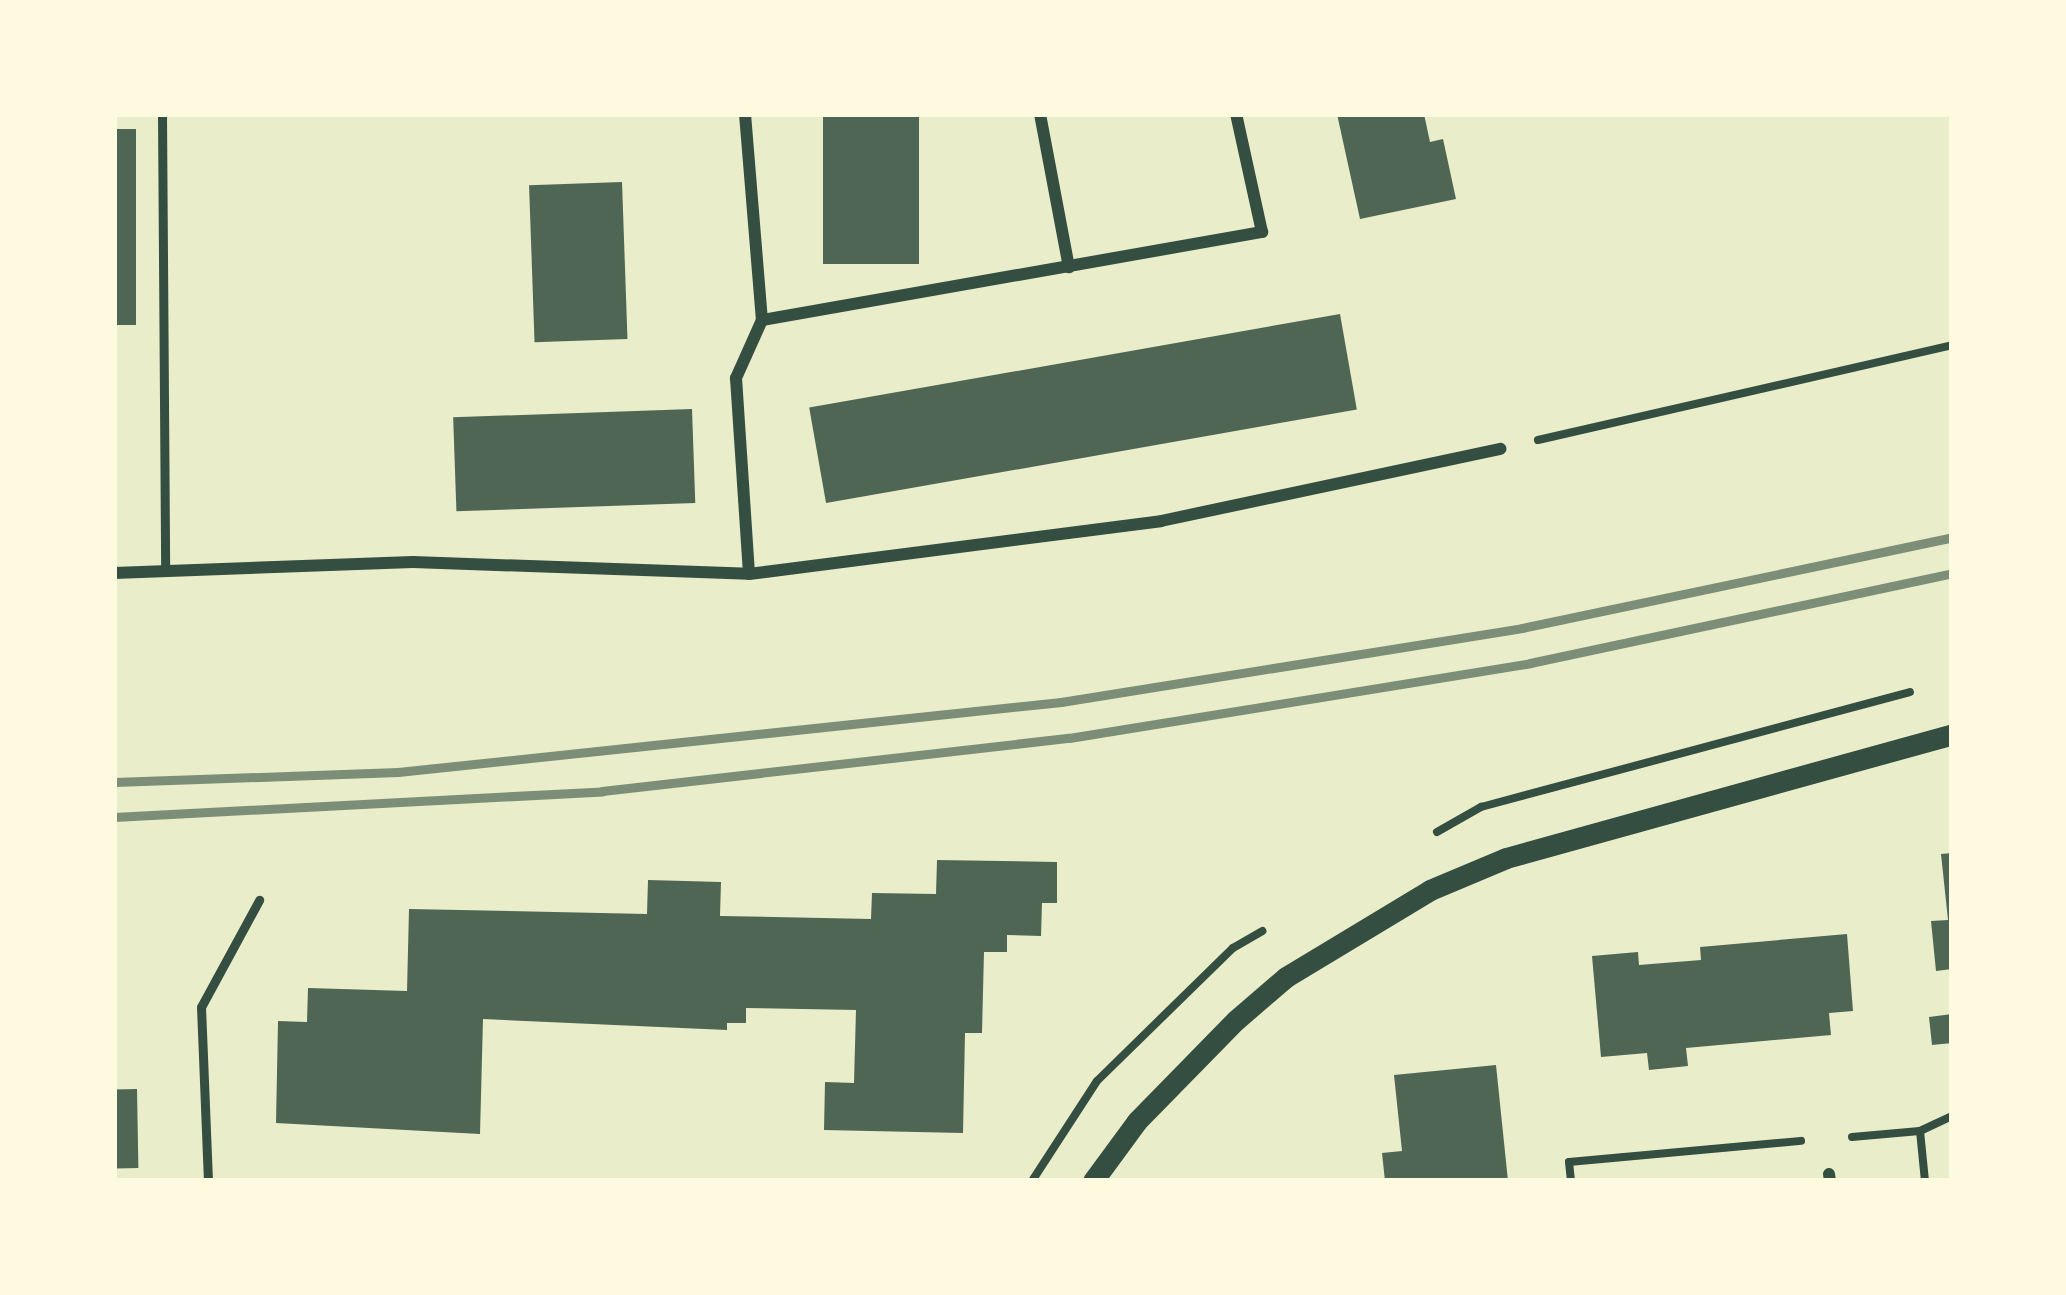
<!DOCTYPE html>
<style>
body{margin:0}
#map{position:relative;width:2066px;height:1295px;overflow:hidden;background:#e9edc9;font-family:"Libre Baskerville",serif}
div>[style]{position:absolute}
.building>*{inset:0;background:#4f6655;transform-origin:0 0}
.path>*{height:8px;margin:-4px;padding:0 4px;transform-origin:4px;border-radius:4px;background:#344e41}
.service>*{height:9px;margin:-4.5px;padding:0 4.5px;transform-origin:4.5px;border-radius:4.5px;background:#344e41}
.minor>*{height:12px;margin:-6px;padding:0 6px;transform-origin:6px;border-radius:6px;background:#344e41}
.tertiary>*{height:21px;margin:-10.5px;padding:0 10.5px;transform-origin:10.5px;border-radius:10.5px;background:#344e41}
.rail>*{height:9px;margin:-4.5px;padding:0 4.5px;transform-origin:4.5px;border-radius:4.5px;background:#7c8e77}
span{translate:-50% -50%;white-space:nowrap;text-align:center;line-height:1.15;-webkit-text-stroke:12px #fefae0;paint-order:stroke}
.frame{position:absolute;inset:0;border:117px solid #fefae0;pointer-events:none}
</style>
<div id="map">
<div class="building">
<div style="left:823px;top:114px;width:96px;height:150px"></div>
<div style="clip-path:polygon(1337px 114px,1424px 114px,1430px 142px,1443px 139px,1456px 199px,1360px 219px)"></div>
<div style="left:114px;top:129px;width:22px;height:196px"></div>
<div style="left:622px;top:182px;width:157px;height:93px;rotate:88deg"></div>
<div style="left:1340px;top:314px;width:97px;height:539px;rotate:80deg"></div>
<div style="left:692px;top:409px;width:94px;height:239px;rotate:88deg"></div>
<div style="clip-path:polygon(1952px 853px,1952px 969px,1936px 971px,1931px 921px,1948px 920px,1941px 854px)"></div>
<div style="clip-path:polygon(937px 860px,1057px 862px,1057px 903px,1042px 903px,1041px 936px,1007px 935px,1007px 952px,984px 952px,982px 1033px,965px 1033px,963px 1133px,824px 1130px,825px 1082px,854px 1083px,856px 1010px,746px 1008px,746px 1023px,727px 1023px,727px 1030px,483px 1019px,480px 1134px,276px 1123px,278px 1021px,307px 1022px,308px 988px,407px 991px,409px 909px,647px 914px,648px 880px,721px 882px,720px 916px,871px 919px,872px 893px,936px 894px)"></div>
<div style="clip-path:polygon(1847px 934px,1853px 1011px,1829px 1013px,1831px 1035px,1686px 1048px,1688px 1066px,1649px 1070px,1647px 1053px,1601px 1057px,1592px 956px,1638px 952px,1639px 965px,1701px 960px,1700px 947px)"></div>
<div style="clip-path:polygon(1952px 1014px,1952px 1043px,1932px 1045px,1929px 1017px)"></div>
<div style="clip-path:polygon(1496px 1065px,1508px 1181px,1385px 1181px,1382px 1153px,1402px 1151px,1394px 1075px)"></div>
<div style="left:137px;top:1089px;width:79px;height:23px;rotate:89deg"></div>
</div>
<div class="path">
<div style="left:1538px;top:440px;width:425px;rotate:-12.9deg"></div>
<div style="left:1437px;top:832px;width:51px;rotate:-29.6deg"></div>
<div style="left:1481px;top:807px;width:444px;rotate:-15deg"></div>
<div style="left:1920px;top:1131px;width:35px;rotate:-25deg"></div>
<div style="left:1852px;top:1137px;width:68px;rotate:-5deg"></div>
<div style="left:1920px;top:1131px;width:50px;rotate:84.3deg"></div>
<div style="left:1032px;top:1181px;width:119px;rotate:-57deg"></div>
<div style="left:1097px;top:1081px;width:190px;rotate:-44.4deg"></div>
<div style="left:1233px;top:948px;width:34px;rotate:-30deg"></div>
<div style="left:1571px;top:1181px;width:19px;rotate:-96deg"></div>
<div style="left:1569px;top:1162px;width:233px;rotate:-5.2deg"></div>
</div>
<div class="service">
<div style="left:162px;top:114px;width:457px;rotate:89.6deg"></div>
<div style="left:208px;top:1181px;width:174px;rotate:-92.3deg"></div>
<div style="left:201px;top:1007px;width:122px;rotate:-61.5deg"></div>
</div>
<div class="minor">
<div style="left:745px;top:114px;width:207px;rotate:85.3deg"></div>
<div style="left:762px;top:320px;width:64px;rotate:114.1deg"></div>
<div style="left:736px;top:378px;width:196px;rotate:86.2deg"></div>
<div style="left:1040px;top:114px;width:156px;rotate:79.3deg"></div>
<div style="left:762px;top:320px;width:508px;rotate:-9.98deg"></div>
<div style="left:1262px;top:232px;width:121px;rotate:-102.4deg"></div>
<div style="left:114px;top:573px;width:299px;rotate:-2.1deg"></div>
<div style="left:413px;top:562px;width:336px;rotate:2deg"></div>
<div style="left:749px;top:574px;width:415px;rotate:-7.3deg"></div>
<div style="left:1161px;top:521px;width:347px;rotate:-12deg"></div>
<div style="left:1829px;top:1174px;width:7px;rotate:82deg"></div>
</div>
<div class="tertiary">
<div style="left:1093px;top:1181px;width:74px;rotate:-53.7deg"></div>
<div style="left:1137px;top:1121px;width:141px;rotate:-45.6deg"></div>
<div style="left:1236px;top:1020px;width:66px;rotate:-40.7deg"></div>
<div style="left:1286px;top:977px;width:168px;rotate:-31.1deg"></div>
<div style="left:1430px;top:890px;width:82px;rotate:-22.8deg"></div>
<div style="left:1506px;top:858px;width:463px;rotate:-15.5deg"></div>
</div>
<div class="rail">
<div style="left:114px;top:782px;width:284px;rotate:-2deg"></div>
<div style="left:398px;top:772px;width:667px;rotate:-6.03deg"></div>
<div style="left:1061px;top:702px;width:467px;rotate:-9.1deg"></div>
<div style="left:1522px;top:628px;width:440px;rotate:-11.9deg"></div>
<div style="left:114px;top:817px;width:489px;rotate:-3deg"></div>
<div style="left:602px;top:791px;width:470px;rotate:-6.5deg"></div>
<div style="left:1069px;top:738px;width:467px;rotate:-9.2deg"></div>
<div style="left:1530px;top:663px;width:431px;rotate:-12deg"></div>
</div>
<div class="frame"></div>
</div>
